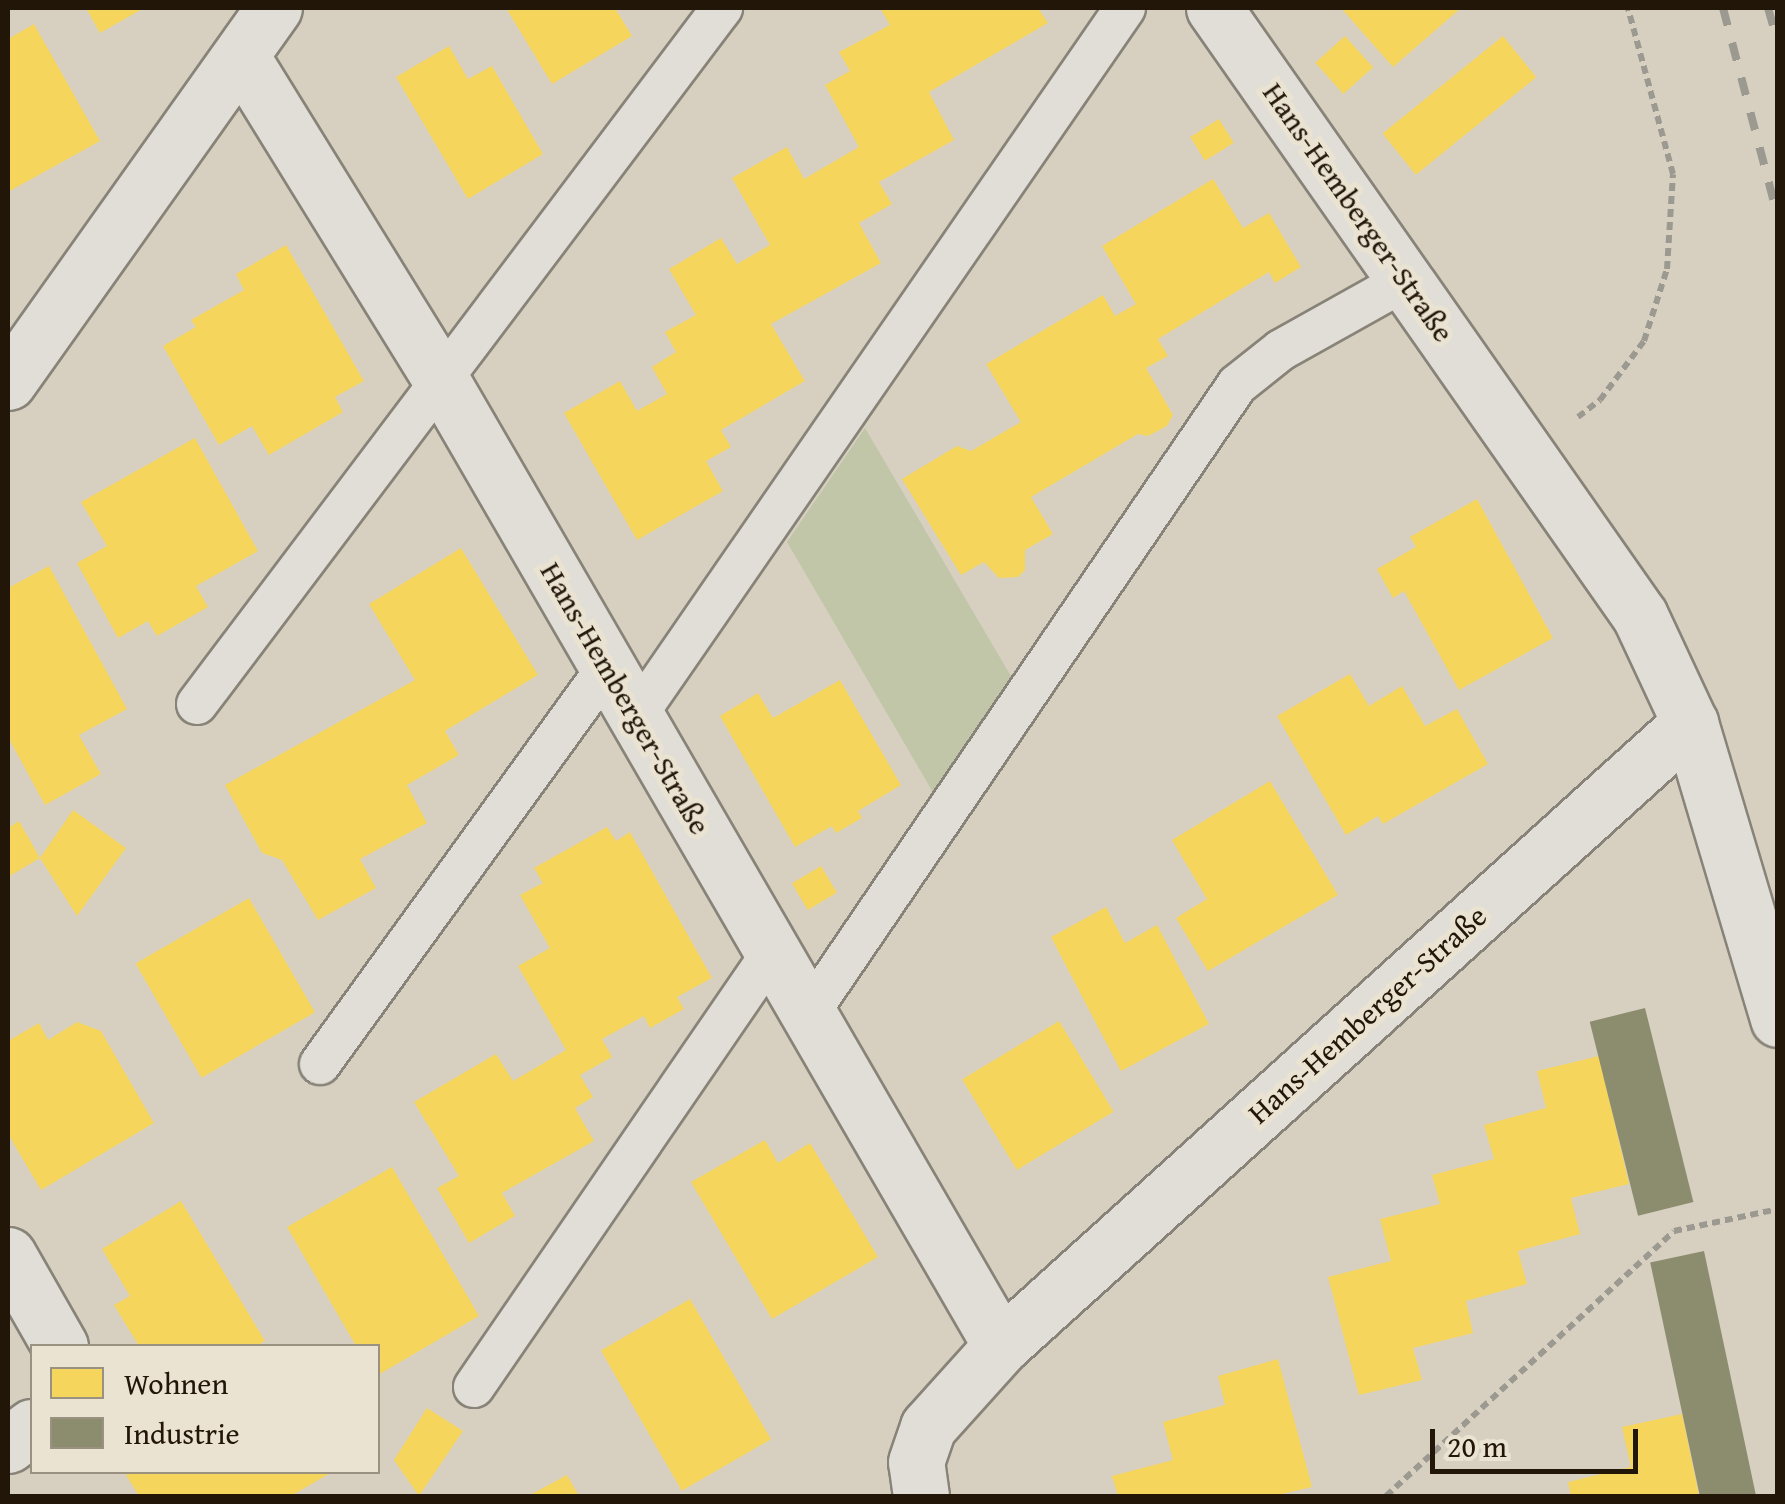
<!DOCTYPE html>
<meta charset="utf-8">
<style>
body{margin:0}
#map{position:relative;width:1785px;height:1504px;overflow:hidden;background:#d7d0c1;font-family:"Gentium Book Plus",serif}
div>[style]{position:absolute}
.green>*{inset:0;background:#c0c6a7}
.homes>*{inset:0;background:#f6d55c;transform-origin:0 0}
.industry>*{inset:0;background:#8c8c6e;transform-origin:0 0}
.path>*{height:6px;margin-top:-3px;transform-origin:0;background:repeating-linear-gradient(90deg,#9c9991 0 8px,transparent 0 13px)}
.roads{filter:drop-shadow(2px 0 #888378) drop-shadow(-2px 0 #888378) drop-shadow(0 2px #888378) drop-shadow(0 -2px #888378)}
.service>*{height:40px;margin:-20px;padding:0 20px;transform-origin:20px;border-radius:20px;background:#e0ded6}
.minor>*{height:55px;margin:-27.5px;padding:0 27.5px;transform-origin:27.5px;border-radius:27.5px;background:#e0ded6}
.rail>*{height:8px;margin-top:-4px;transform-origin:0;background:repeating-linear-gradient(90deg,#9c9991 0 18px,transparent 0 36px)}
span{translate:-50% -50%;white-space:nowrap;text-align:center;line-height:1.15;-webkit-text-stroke:10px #eae3d2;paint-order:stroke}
.street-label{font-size:30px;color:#221608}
.frame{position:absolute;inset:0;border:10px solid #221608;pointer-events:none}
.legend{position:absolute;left:30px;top:1344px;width:350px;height:130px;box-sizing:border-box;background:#eae3d2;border:2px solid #9a9181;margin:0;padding:12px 18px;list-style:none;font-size:30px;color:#221608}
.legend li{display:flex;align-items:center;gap:20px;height:50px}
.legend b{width:50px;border:2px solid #9a9181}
.scale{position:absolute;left:1430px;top:1429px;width:208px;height:45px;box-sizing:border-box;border:5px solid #221608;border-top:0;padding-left:12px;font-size:30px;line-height:35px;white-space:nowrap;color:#221608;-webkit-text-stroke:8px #eae3d2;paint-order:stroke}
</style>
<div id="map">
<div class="green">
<div style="clip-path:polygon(865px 428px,1015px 683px,938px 801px,787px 542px)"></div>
</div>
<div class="homes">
<div style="clip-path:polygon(86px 8px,144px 8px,100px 33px)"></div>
<div style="clip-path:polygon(506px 8px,615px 8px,632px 36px,552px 84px)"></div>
<div style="clip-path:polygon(880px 8px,1038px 8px,1048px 23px,929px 92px,954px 140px,879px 182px,892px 204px,859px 223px,881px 263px,771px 324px,805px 381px,721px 430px,731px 447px,706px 461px,723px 491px,637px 540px,564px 413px,620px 381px,637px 411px,667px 394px,652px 367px,676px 352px,665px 332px,696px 315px,669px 269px,721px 238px,737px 264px,770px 245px,732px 178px,787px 147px,804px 179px,859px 147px,825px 85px,850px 71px,839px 52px,890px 25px)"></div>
<div style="clip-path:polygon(1341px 8px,1461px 8px,1393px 67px)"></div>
<div style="clip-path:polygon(34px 24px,100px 141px,8px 192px,8px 39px)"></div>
<div style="left:1345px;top:36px;width:42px;height:40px;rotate:48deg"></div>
<div style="left:1503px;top:36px;width:53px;height:155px;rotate:51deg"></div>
<div style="clip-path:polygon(449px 46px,468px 79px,492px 66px,543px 154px,468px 199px,396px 77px)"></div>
<div style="left:1219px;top:119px;width:28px;height:34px;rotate:58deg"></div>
<div style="clip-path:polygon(1213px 179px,1243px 228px,1269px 213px,1301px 267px,1275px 283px,1269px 272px,1158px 339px,1168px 356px,1146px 368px,1173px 415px,1167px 426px,1148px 436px,1138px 434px,1031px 497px,1053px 534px,1025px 550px,1025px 570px,1018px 577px,999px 578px,984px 562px,961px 575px,902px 479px,957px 446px,971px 451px,1021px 422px,986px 364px,1103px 295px,1115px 316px,1136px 304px,1102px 246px)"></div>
<div style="clip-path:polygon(286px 245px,364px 381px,335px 397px,343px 412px,269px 455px,252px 426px,219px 445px,163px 346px,196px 327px,191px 320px,244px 290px,236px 274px)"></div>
<div style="clip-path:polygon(195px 438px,258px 551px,196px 586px,208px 607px,157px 636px,148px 621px,118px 638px,77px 563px,107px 546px,81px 502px)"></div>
<div style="clip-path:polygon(1477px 499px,1553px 638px,1459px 690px,1404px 591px,1393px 598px,1377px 569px,1416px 547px,1410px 537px)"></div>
<div style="clip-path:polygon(461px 548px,538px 675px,445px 731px,459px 755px,407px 785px,427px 823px,360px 859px,376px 888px,318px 920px,282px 860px,262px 853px,225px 785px,415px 680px,369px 604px)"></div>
<div style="clip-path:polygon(49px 566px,127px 709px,79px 735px,101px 774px,45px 805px,8px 737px,8px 588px)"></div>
<div style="clip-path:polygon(1350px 674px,1369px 706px,1402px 686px,1425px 726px,1457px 709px,1488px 764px,1383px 824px,1378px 816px,1346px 835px,1277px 716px)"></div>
<div style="clip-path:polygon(840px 680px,901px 785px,858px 811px,862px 818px,836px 833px,832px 826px,795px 847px,720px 716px,758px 693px,773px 718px)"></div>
<div style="clip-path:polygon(1270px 781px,1338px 895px,1208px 971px,1176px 918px,1207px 899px,1172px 840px)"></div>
<div style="clip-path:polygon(73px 810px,126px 848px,77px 916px,40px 858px)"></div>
<div style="clip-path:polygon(19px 821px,40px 858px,8px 877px,8px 828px)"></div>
<div style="clip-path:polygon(607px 827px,616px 841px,630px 832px,712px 978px,677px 997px,684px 1009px,650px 1028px,644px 1016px,602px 1039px,612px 1057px,580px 1075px,593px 1097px,575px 1108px,594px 1141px,502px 1193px,515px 1216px,469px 1243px,437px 1188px,459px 1176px,414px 1102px,496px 1054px,513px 1081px,566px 1050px,518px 966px,550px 948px,520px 895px,543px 883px,534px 868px)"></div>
<div style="left:821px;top:866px;width:31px;height:34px;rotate:59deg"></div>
<div style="left:249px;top:898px;width:132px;height:131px;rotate:60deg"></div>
<div style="clip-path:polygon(1106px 907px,1125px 943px,1157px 925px,1209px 1024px,1121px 1071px,1051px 937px)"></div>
<div style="left:1059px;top:1021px;width:106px;height:113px;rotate:59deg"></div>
<div style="clip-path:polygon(77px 1022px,101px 1031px,154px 1123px,41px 1190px,8px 1134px,8px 1041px,39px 1023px,48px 1040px)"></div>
<div style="clip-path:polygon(1599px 1056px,1629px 1184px,1571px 1198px,1580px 1234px,1518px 1251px,1527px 1284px,1466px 1301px,1473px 1333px,1413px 1348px,1422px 1380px,1359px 1395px,1328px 1277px,1391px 1261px,1380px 1219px,1440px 1204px,1432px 1175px,1494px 1159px,1484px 1125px,1546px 1108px,1537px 1071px)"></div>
<div style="clip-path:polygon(765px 1140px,778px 1163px,810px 1143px,878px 1257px,772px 1319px,691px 1182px)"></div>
<div style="clip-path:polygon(392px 1167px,479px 1316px,378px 1375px,378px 1346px,356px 1346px,287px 1227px)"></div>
<div style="clip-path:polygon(181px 1201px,265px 1341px,256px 1346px,139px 1346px,114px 1305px,130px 1296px,102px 1249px)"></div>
<div style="left:690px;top:1299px;width:162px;height:103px;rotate:60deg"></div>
<div style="clip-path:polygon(1278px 1359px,1312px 1487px,1273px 1496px,1118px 1496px,1112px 1476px,1173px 1460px,1163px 1422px,1225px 1405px,1218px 1376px)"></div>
<div style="clip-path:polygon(427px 1408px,463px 1431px,419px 1496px,394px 1460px)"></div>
<div style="clip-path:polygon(1682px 1414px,1699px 1496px,1571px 1496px,1568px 1482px,1631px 1467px,1622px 1427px)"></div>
<div style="clip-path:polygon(131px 1472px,332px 1472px,291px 1496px,139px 1496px,126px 1475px)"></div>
<div style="clip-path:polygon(567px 1475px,579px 1496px,528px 1496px)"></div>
</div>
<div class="industry">
<div style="left:1645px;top:1008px;width:200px;height:57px;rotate:76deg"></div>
<div style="left:1704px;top:1251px;width:250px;height:55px;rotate:78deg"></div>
</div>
<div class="path">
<div style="left:1578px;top:417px;width:28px;rotate:-38deg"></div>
<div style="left:1600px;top:400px;width:74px;rotate:-53.3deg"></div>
<div style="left:1644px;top:341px;width:76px;rotate:-72.3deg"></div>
<div style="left:1667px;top:269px;width:95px;rotate:-86.4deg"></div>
<div style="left:1673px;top:174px;width:172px;rotate:-105.2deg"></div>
<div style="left:1386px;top:1496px;width:391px;rotate:-42.6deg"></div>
<div style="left:1674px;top:1231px;width:106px;rotate:-11.9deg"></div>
</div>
<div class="roads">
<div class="service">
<div style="left:197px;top:704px;width:872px;rotate:-52.97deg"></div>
<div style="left:637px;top:715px;width:859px;rotate:-55.38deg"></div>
<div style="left:809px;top:1013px;width:760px;rotate:-55.72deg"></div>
<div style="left:1237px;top:385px;width:56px;rotate:-38.5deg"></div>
<div style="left:1281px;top:350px;width:145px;rotate:-29.2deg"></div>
<div style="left:320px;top:1064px;width:491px;rotate:-54.1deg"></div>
<div style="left:474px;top:1387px;width:529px;rotate:-55.56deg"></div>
</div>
<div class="minor">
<div style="left:1214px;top:8px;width:742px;rotate:54.98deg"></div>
<div style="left:1640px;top:616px;width:118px;rotate:65deg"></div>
<div style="left:1690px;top:723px;width:309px;rotate:73.4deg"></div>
<div style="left:241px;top:56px;width:384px;rotate:58.3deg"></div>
<div style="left:443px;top:383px;width:1113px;rotate:59.91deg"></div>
<div style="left:8px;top:382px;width:459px;rotate:-54.6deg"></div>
<div style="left:8px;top:1255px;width:105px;rotate:60.3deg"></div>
<div style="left:8px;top:1445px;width:30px;rotate:-37deg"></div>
<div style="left:921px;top:1496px;width:34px;rotate:-98deg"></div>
<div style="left:916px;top:1462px;width:37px;rotate:-71deg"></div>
<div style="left:928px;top:1427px;width:109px;rotate:-48deg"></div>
<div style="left:1001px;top:1346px;width:929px;rotate:-42.12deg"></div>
</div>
</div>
<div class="rail">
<div style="left:1723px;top:8px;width:216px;rotate:75.3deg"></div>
<div style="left:1768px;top:8px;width:36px;rotate:74deg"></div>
</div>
<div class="street-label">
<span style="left:1359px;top:212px;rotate:55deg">Hans-Hemberger-Straße</span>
<span style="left:626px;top:698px;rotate:60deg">Hans-Hemberger-Straße</span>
<span style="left:1367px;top:1014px;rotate:-42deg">Hans-Hemberger-Straße</span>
</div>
<div class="frame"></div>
<ul class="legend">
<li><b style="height:28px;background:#f6d55c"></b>Wohnen</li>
<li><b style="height:28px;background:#8c8c6e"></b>Industrie</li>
</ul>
<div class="scale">20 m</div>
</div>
